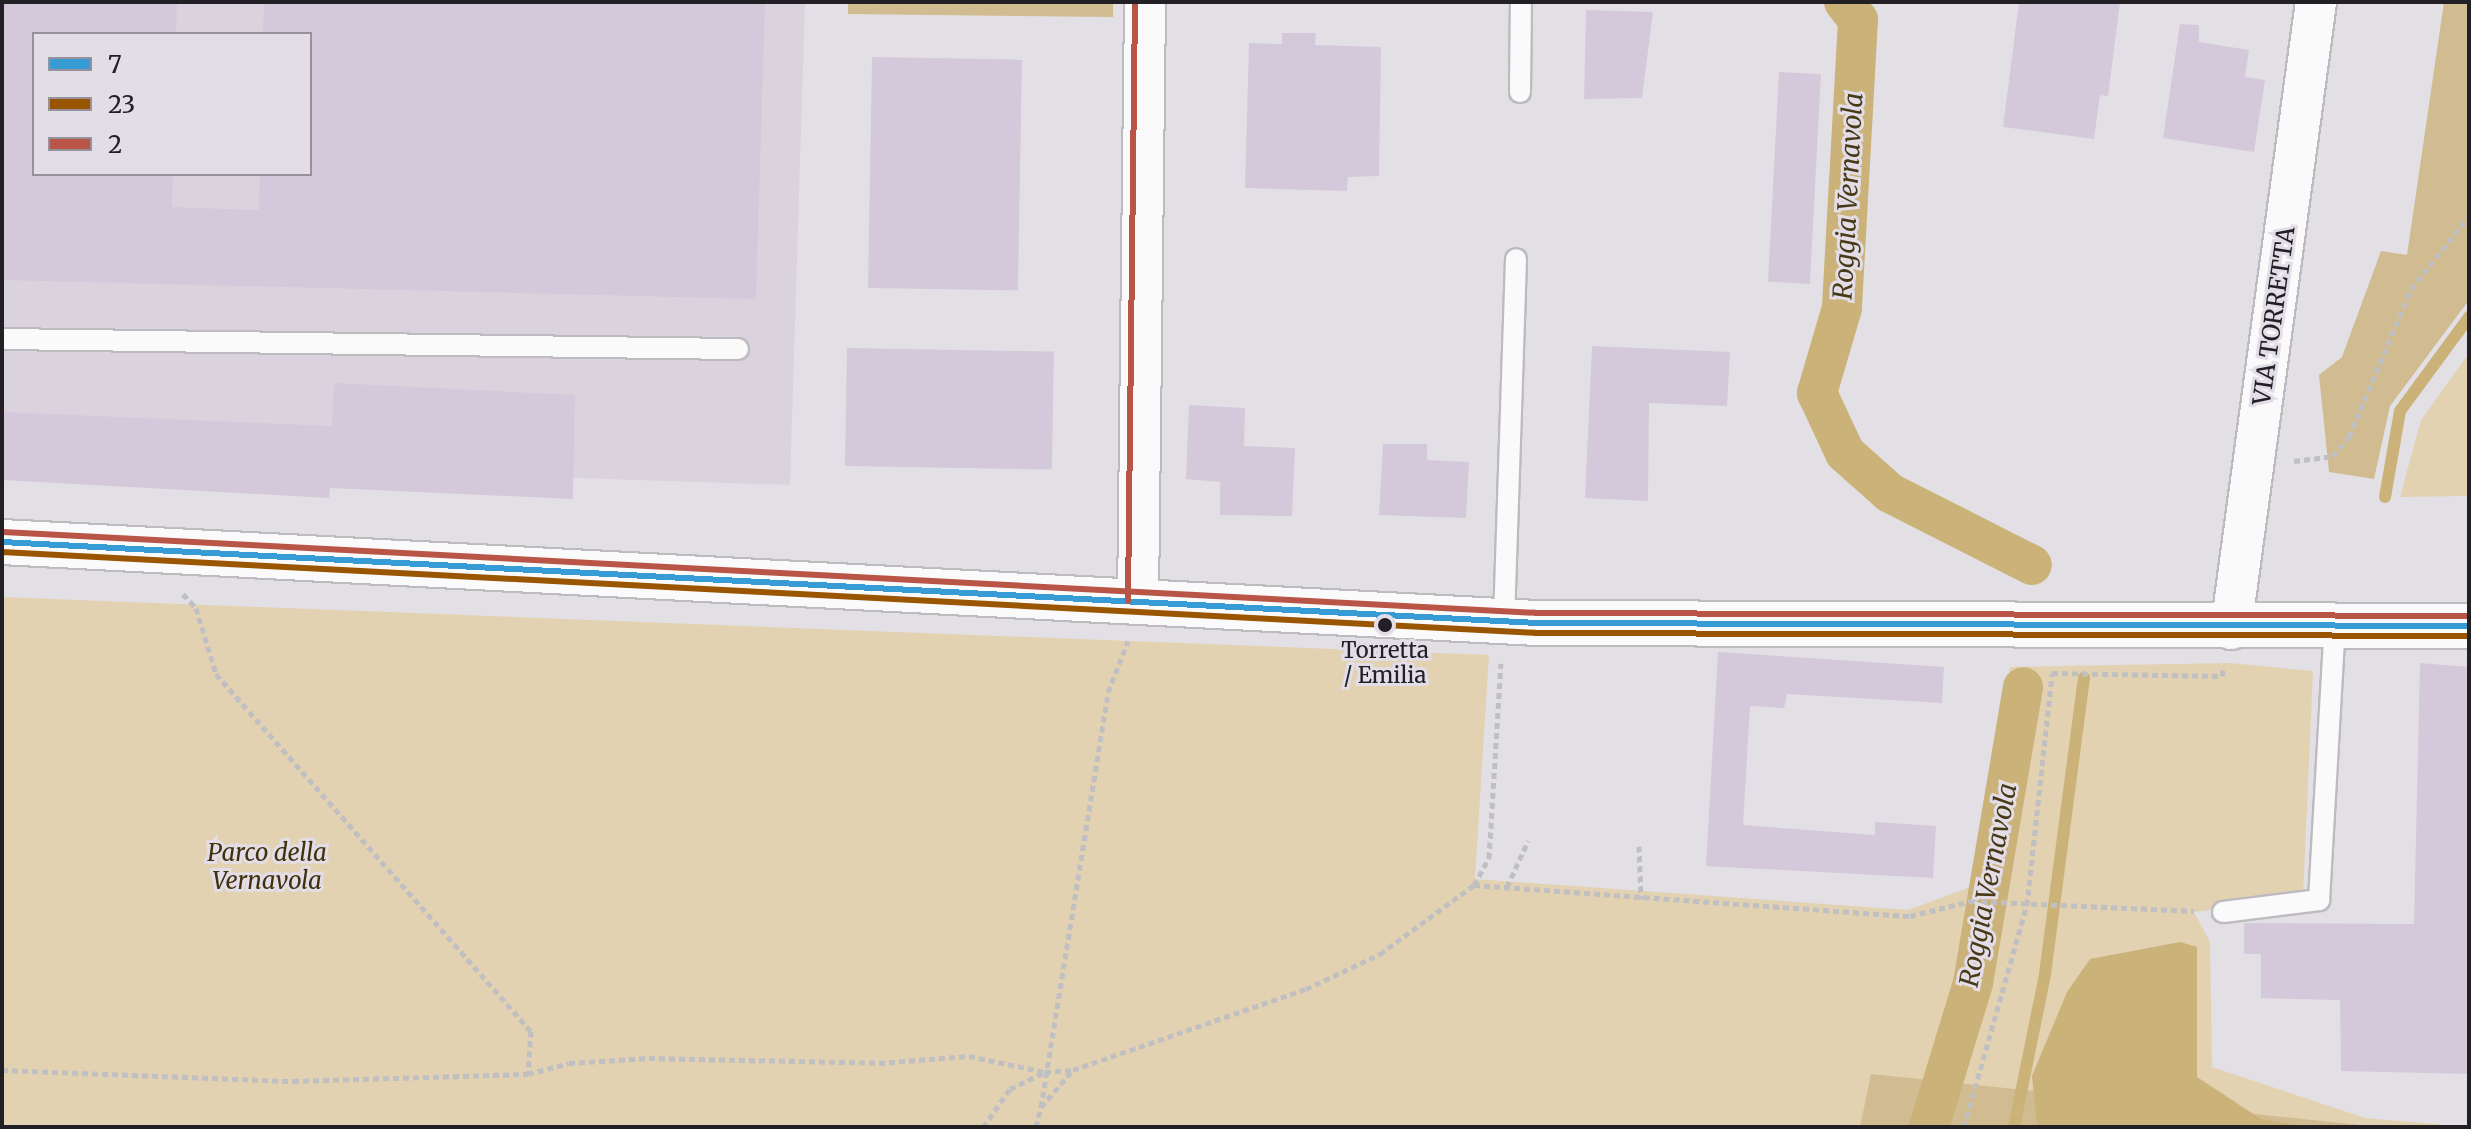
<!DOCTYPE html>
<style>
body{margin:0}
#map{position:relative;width:2471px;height:1129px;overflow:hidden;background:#e3e0e5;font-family:Merriweather,serif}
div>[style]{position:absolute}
.built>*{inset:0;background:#dad3de}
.green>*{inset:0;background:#e2d2b2}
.forest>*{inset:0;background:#d0bc90}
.water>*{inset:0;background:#cbb279}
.stream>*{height:12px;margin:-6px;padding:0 6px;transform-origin:6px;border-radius:6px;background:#cbb279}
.canal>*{height:40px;margin:-20px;padding:0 20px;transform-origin:20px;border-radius:20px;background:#cbb279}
.building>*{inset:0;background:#d4c9da;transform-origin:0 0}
.path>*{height:5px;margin-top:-2.5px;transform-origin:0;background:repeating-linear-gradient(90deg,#c0bfc1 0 6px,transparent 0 10px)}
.roads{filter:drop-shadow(2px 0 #bebbc0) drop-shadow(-2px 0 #bebbc0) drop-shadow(0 2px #bebbc0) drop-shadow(0 -2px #bebbc0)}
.lane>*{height:20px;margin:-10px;padding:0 10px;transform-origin:10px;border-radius:10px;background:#fbfafb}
.street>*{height:40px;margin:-20px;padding:0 20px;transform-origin:20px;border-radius:20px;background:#fbfafb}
.secondary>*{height:44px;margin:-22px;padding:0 22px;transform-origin:22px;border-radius:22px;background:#fbfafb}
.bus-1>*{height:6px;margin:-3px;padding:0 3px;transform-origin:3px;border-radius:3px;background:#379cd6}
.bus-2>*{height:6px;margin:-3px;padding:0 3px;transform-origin:3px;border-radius:3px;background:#950}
.bus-3>*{height:6px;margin:-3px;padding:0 3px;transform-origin:3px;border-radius:3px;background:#b85546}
.dots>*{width:22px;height:22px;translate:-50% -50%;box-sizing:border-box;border:4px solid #e3dde8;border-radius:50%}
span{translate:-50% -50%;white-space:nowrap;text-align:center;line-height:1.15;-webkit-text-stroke:6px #e3dde8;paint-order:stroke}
.bus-label{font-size:22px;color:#222024}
.street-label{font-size:24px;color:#222024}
.park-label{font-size:24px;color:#40310c;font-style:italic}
.water-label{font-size:26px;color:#483a16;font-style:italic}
.frame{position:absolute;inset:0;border:4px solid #222024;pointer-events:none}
.legend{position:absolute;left:32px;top:32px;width:280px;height:144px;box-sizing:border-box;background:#e3dde8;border:2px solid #96919a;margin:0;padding:10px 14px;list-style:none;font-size:24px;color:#222024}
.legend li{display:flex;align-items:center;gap:16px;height:40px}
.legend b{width:40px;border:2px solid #96919a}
</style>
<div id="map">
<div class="built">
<div style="clip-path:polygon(evenodd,2px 2px,805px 2px,790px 485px,2px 459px,2px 2px,34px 34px,310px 34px,310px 174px,34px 174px,34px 34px)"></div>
</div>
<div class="green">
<div style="clip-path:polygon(2469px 353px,2469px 496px,2400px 497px,2421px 420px)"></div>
<div style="clip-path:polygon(2px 597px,1489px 655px,1475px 879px,1908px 910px,1973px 886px,2010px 667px,2229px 663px,2313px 671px,2303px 898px,2194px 912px,2210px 942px,2212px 1067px,2365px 1118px,2469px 1127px,2px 1127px)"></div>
</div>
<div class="forest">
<div style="clip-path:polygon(848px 2px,1113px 2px,1113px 17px,848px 14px)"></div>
<div style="clip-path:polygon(2444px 2px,2469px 2px,2469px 300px,2390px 406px,2374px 479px,2329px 472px,2319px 375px,2342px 357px,2381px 251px,2407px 255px)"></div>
<div style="clip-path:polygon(1871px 1074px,2379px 1127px,1860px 1127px)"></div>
</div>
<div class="water">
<div style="clip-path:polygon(2180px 942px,2197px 947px,2197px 1077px,2261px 1119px,2304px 1127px,2037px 1127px,2032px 1076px,2067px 992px,2090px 959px)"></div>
</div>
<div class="stream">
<div style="left:2385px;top:497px;width:87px;rotate:-80.1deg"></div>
<div style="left:2400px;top:411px;width:117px;rotate:-53.7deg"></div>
<div style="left:2014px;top:1127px;width:156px;rotate:-78.5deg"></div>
<div style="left:2045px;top:974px;width:299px;rotate:-82.5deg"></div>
</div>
<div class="canal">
<div style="left:1844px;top:2px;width:23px;rotate:52deg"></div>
<div style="left:1858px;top:20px;width:288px;rotate:93.2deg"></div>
<div style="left:1842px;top:308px;width:89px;rotate:106.4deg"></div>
<div style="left:1817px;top:393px;width:66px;rotate:65deg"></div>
<div style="left:1845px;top:453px;width:60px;rotate:41.6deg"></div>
<div style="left:1890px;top:493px;width:159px;rotate:26.9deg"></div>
<div style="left:1929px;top:1127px;width:151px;rotate:-73deg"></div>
<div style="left:1973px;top:983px;width:300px;rotate:-80.4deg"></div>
</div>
<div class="building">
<div style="clip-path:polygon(2px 2px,177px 2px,176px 34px,34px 34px,34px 174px,173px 174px,172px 207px,259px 210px,260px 174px,310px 174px,310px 34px,263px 34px,264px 2px,765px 2px,756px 299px,2px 280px)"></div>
<div style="clip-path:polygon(2019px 2px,2120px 2px,2108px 96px,2100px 95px,2094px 139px,2003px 127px)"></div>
<div style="clip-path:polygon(1586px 10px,1653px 12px,1642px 98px,1584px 99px)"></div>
<div style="clip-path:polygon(2180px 24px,2199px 25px,2199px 42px,2249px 50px,2245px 77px,2265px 80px,2254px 152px,2163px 138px)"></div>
<div style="clip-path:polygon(1282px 33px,1316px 33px,1315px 45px,1381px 47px,1379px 176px,1348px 177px,1347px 191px,1245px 188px,1249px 43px,1282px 44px)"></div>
<div style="left:872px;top:57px;width:150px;height:231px;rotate:1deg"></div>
<div style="left:1779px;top:72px;width:42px;height:210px;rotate:3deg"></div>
<div style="clip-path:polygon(1592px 346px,1730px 352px,1727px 406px,1649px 403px,1648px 501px,1585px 498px)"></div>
<div style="left:847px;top:348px;width:207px;height:118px;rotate:1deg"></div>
<div style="clip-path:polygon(334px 383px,575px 395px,573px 499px,330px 488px,329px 498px,2px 480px,2px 412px,332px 426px)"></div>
<div style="clip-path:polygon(1189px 405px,1245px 408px,1244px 446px,1295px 448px,1292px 516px,1220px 515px,1220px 482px,1186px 479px)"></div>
<div style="clip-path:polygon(1383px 444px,1427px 444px,1427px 460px,1469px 462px,1466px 518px,1379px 515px)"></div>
<div style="clip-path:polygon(1718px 652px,1944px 667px,1942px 703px,1787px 694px,1784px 708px,1750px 706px,1743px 825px,1875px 835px,1875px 822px,1936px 826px,1933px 878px,1706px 866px)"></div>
<div style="clip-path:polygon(2420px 663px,2469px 667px,2469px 1074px,2341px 1071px,2340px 1000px,2261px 998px,2261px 954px,2244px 954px,2244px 923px,2414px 924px)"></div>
</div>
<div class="path">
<div style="left:2294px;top:461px;width:39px;rotate:-7deg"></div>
<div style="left:2333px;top:456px;width:25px;rotate:-50deg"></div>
<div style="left:2349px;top:437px;width:160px;rotate:-67.3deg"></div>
<div style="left:2411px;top:289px;width:93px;rotate:-51.5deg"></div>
<div style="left:183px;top:594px;width:19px;rotate:47deg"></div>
<div style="left:196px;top:608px;width:69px;rotate:73.1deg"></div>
<div style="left:216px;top:674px;width:476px;rotate:48.6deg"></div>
<div style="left:531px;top:1031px;width:43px;rotate:94deg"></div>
<div style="left:1639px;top:846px;width:53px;rotate:87.8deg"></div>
<div style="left:1474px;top:885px;width:437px;rotate:4.1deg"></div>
<div style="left:1910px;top:916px;width:63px;rotate:-13.8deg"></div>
<div style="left:1971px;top:901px;width:223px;rotate:2.6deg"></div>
<div style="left:1507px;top:887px;width:51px;rotate:-65.5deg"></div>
<div style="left:2px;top:1070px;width:291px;rotate:2.2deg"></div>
<div style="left:293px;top:1081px;width:235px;rotate:-1.7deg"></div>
<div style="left:528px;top:1074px;width:42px;rotate:-15deg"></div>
<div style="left:569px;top:1063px;width:80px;rotate:-3.6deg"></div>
<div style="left:649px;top:1058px;width:230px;rotate:1.2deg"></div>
<div style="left:879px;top:1063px;width:90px;rotate:-4.4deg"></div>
<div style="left:969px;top:1056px;width:78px;rotate:11.9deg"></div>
<div style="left:1045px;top:1072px;width:28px;rotate:-4deg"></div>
<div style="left:1073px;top:1070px;width:247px;rotate:-19.2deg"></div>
<div style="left:1306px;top:989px;width:82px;rotate:-25.3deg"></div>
<div style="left:1380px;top:954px;width:117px;rotate:-36.3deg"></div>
<div style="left:1474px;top:885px;width:31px;rotate:-61deg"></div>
<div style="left:1489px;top:858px;width:195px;rotate:-86.5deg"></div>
<div style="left:1041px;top:1107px;width:420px;rotate:-80.8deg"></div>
<div style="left:1108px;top:692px;width:55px;rotate:-68.6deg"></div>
<div style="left:983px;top:1127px;width:47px;rotate:-54.6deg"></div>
<div style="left:1010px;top:1089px;width:39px;rotate:-26deg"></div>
<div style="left:1036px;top:1127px;width:21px;rotate:-76deg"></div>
<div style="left:1041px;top:1107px;width:49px;rotate:-49.1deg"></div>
<div style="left:1964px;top:1127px;width:231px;rotate:-74.2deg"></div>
<div style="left:2027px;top:905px;width:233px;rotate:-83.8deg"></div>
<div style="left:2052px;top:673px;width:170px;rotate:1deg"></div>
<div style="left:2222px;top:676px;width:10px;rotate:-79deg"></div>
</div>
<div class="roads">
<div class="lane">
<div style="left:1520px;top:92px;width:90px;rotate:-89.4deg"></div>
<div style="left:2px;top:339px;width:736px;rotate:0.78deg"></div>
<div style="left:1504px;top:621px;width:362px;rotate:-88.1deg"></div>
<div style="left:2223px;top:912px;width:97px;rotate:-7.1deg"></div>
<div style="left:2319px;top:900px;width:274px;rotate:-86.7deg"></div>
</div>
<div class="street">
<div style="left:1138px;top:601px;width:599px;rotate:-89.33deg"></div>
<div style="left:2231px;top:629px;width:633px;rotate:-82.28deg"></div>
</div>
<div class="secondary">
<div style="left:2px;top:542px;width:1536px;rotate:3.02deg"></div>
<div style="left:1536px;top:623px;width:933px;rotate:0.18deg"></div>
</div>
</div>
<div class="bus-1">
<div style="left:2px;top:542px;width:1536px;rotate:3.02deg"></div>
<div style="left:1536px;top:623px;width:933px;rotate:0.18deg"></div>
</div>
<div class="bus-2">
<div style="left:2px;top:552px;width:1535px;rotate:3.02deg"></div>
<div style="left:1535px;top:633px;width:934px;rotate:0.18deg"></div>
</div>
<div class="bus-3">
<div style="left:3px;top:532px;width:1535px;rotate:3.02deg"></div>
<div style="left:1536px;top:613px;width:933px;rotate:0.18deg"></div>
<div style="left:1128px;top:601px;width:599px;rotate:-89.33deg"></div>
</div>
<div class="dots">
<div style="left:1385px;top:625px;background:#222024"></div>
</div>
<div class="bus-label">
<span style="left:1385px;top:663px">Torretta<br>/ Emilia</span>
</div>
<div class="street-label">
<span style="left:2274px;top:316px;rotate:-82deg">VIA TORRETTA</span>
</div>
<div class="park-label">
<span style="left:267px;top:867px">Parco della<br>Vernavola</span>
</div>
<div class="water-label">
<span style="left:1848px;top:196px;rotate:-87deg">Roggia Vernavola</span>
<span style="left:1988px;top:885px;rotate:-79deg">Roggia Vernavola</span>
</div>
<div class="frame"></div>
<ul class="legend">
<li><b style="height:10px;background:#379cd6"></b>7</li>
<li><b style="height:10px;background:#950"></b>23</li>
<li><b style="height:10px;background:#b85546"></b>2</li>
</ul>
</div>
